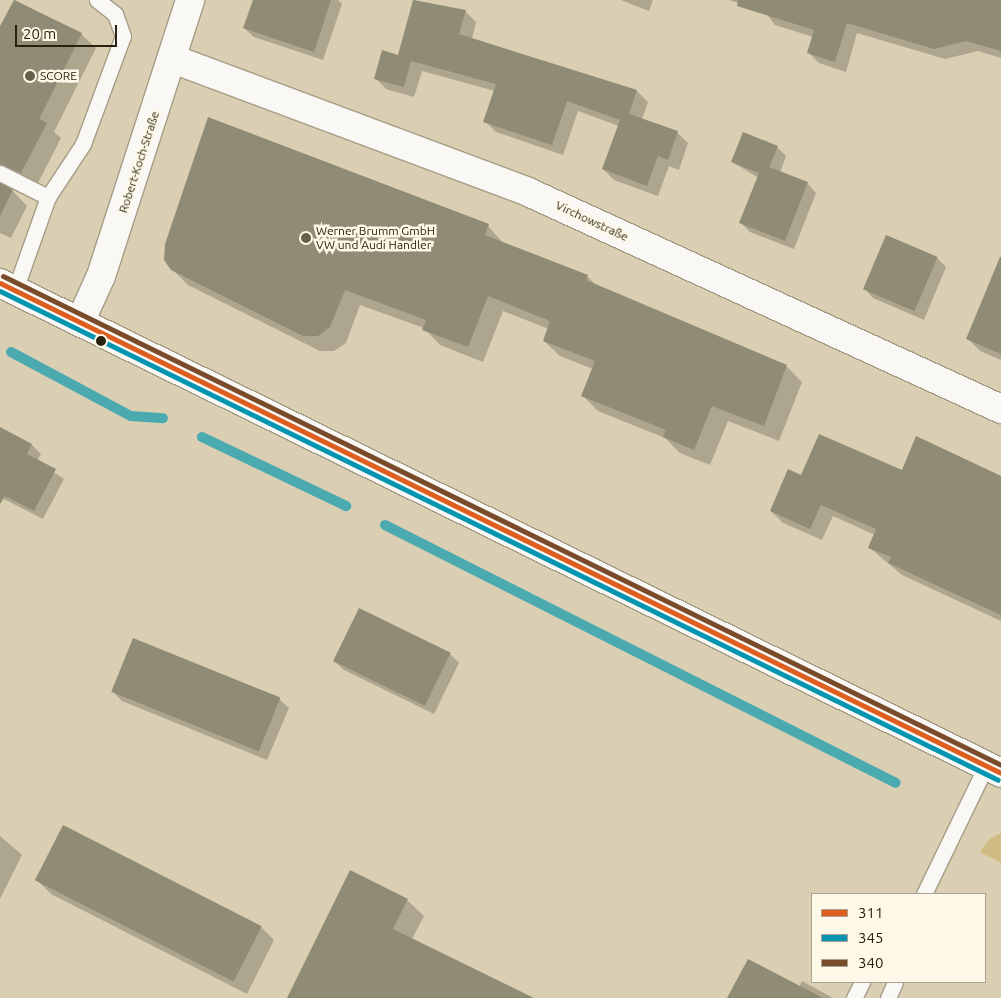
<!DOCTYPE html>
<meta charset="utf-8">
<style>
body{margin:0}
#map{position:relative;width:1001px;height:998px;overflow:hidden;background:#dacfb3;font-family:Ubuntu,sans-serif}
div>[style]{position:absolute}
.green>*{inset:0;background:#d0bb82}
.shadow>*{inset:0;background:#0003}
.stream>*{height:10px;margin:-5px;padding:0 5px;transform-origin:5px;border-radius:5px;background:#4aaaaf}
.building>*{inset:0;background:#8f8b74;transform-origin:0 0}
.roads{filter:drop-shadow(1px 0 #a59c86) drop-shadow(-1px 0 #a59c86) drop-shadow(0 1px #a59c86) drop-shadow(0 -1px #a59c86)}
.service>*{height:15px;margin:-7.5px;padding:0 7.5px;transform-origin:7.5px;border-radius:7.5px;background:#f9f8f4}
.minor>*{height:28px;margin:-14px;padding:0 14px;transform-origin:14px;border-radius:14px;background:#f9f8f4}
.tertiary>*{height:28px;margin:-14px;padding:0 14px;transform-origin:14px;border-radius:14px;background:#f9f8f4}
.bus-1>*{height:5px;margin:-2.5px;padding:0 2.5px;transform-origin:2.5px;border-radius:2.5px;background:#de5e20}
.bus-2>*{height:5px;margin:-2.5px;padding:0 2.5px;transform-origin:2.5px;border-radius:2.5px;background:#0695b1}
.bus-3>*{height:5px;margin:-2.5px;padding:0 2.5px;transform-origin:2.5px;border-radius:2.5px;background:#7a4b2a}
.dots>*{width:14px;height:14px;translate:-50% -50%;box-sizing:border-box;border:2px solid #fef8e9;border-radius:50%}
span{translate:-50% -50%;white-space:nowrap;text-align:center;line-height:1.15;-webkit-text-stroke:5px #fef8e9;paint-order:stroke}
.poi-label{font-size:12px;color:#2a220e}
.left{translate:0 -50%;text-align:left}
.street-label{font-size:12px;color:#2a220e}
.legend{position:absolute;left:811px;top:893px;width:175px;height:90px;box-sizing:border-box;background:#fef8e9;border:1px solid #a9a291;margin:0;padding:6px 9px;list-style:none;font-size:15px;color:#2a220e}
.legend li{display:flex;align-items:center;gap:10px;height:25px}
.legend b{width:25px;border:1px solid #a9a291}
.scale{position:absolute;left:15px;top:25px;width:102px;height:22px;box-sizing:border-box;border:2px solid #2a220e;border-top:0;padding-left:6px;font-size:15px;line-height:18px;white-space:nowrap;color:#2a220e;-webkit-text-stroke:4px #fef8e9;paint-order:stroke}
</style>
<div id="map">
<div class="green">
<div style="clip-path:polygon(1001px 833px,1001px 863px,980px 852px,989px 839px)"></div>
</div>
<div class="shadow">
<div style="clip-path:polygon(15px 0,81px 34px,96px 48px,54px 132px,61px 138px,36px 187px,6px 184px,27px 206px,11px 238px,0 233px,0 29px)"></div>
<div style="clip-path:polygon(254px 0,338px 0,342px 4px,323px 60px,254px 37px,244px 28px)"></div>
<div style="clip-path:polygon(414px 0,465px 11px,476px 22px,472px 39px,637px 91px,648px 102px,642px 119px,677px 132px,688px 143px,679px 170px,669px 166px,658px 196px,614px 180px,603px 169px,619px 126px,578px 111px,563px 155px,496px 132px,485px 121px,495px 91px,422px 71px,414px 97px,386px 89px,375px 78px,398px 56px)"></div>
<div style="clip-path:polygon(621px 0,653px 0,649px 11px)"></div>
<div style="clip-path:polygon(729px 0,1001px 0,1001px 58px,978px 51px,945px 59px,857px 33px,846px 72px,819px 63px,809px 53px,813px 37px,775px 25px,765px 12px)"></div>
<div style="clip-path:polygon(777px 147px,786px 156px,780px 173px,807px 183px,816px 193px,794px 249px,750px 232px,741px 223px,759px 178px,732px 162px)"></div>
<div style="clip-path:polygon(488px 226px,503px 243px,587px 276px,598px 287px,787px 367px,802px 382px,779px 441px,728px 421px,710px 465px,680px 453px,665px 438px,598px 411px,583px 396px,593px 369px,560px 356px,544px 341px,549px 329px,503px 311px,483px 362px,440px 345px,424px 328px,360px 305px,346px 343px,334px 351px,320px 351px,188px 285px,172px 269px)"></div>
<div style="clip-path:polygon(887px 236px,937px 258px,946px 267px,924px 320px,873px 298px,864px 288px)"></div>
<div style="clip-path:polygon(1001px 258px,1001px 360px,980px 351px,968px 339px)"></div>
<div style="clip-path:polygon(0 429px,32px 445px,41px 454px,37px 461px,64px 479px,43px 519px,0 497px)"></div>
<div style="clip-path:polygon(917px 437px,1001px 476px,1001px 621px,902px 575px,870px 548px,875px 535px,833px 516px,822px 540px,783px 523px,771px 511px,802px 477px,902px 472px)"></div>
<div style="clip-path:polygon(450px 654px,459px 663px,434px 714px,344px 670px,334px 661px)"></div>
<div style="clip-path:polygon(113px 692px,279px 699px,289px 708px,267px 760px,122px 701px)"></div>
<div style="clip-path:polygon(0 836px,22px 855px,0 899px)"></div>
<div style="clip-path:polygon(37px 880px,261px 927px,274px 940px,247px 994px,51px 894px)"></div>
<div style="clip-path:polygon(407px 900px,424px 916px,412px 939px,531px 998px,288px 998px)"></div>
<div style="clip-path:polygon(802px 981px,833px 998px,729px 998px,799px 987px)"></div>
</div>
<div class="stream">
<div style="left:11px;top:352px;width:136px;rotate:28.1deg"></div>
<div style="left:131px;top:416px;width:32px;rotate:4deg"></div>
<div style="left:202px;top:437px;width:160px;rotate:25.6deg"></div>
<div style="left:385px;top:525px;width:572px;rotate:26.79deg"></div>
</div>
<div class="building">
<div style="clip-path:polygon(14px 0,82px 33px,39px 119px,47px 123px,21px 173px,0 164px,0 26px)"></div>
<div style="clip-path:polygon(253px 0,331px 0,314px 52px,243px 28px)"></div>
<div style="clip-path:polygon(413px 0,466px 10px,459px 34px,637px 90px,629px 114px,678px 131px,668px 160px,658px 156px,647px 186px,602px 169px,620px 120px,567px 101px,552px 145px,483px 122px,496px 84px,411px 61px,404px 87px,374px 79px,382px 50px,398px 55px)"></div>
<div style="clip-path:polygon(738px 0,1001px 0,1001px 51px,966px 41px,934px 49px,847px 23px,835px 62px,807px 53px,814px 30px,737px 6px)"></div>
<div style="clip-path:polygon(208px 117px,489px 224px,485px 235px,588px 275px,586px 280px,787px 365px,764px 426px,712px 406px,694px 450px,663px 437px,666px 430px,581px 396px,595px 361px,543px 341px,550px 321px,488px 296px,468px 347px,422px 330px,426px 320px,345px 290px,330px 327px,318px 336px,303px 336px,171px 270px,164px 260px,165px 244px)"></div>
<div style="clip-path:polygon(743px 132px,778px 146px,769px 167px,808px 182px,785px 241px,739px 223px,759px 173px,731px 162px)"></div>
<div style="clip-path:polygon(0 183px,13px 190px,0 216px)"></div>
<div style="left:886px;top:235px;width:56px;height:59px;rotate:23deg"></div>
<div style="clip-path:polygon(1000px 257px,1001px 257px,1001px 354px,966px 339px)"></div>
<div style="clip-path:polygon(0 427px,32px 444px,27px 454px,56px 469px,34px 511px,5px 496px,0 504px)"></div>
<div style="clip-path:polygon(819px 434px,902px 470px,916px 436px,1001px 476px,1001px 615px,888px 563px,891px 557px,868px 548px,876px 529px,821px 505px,810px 529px,770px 511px,788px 469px,801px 475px)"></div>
<div style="left:359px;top:608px;width:102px;height:59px;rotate:26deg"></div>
<div style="left:133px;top:638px;width:159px;height:58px;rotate:22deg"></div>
<div style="left:63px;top:825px;width:223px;height:62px;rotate:27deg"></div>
<div style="clip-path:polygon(350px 870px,408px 899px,393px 929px,534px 998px,287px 998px)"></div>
<div style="clip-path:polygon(748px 959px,823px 998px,727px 998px)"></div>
</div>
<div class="roads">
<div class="service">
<div style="left:0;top:173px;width:54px;rotate:26.6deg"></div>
<div style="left:15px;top:290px;width:99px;rotate:-70.5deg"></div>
<div style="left:48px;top:197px;width:64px;rotate:-56.6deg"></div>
<div style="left:83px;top:144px;width:115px;rotate:-69.7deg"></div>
<div style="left:123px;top:36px;width:23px;rotate:-110deg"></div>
<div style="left:115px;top:14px;width:23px;rotate:-142deg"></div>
<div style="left:924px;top:894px;width:142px;rotate:-64.2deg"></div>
<div style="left:854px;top:998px;width:18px;rotate:-63deg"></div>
<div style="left:888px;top:998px;width:17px;rotate:-66deg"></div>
</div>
<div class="minor">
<div style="left:173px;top:59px;width:377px;rotate:20.5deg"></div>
<div style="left:526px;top:191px;width:523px;rotate:24.65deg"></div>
<div style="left:80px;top:322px;width:51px;rotate:-65.5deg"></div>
<div style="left:101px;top:276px;width:290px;rotate:-72.1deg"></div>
</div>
<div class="tertiary">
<div style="left:0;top:283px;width:1114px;rotate:26.08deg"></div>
</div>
</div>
<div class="bus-1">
<div style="left:0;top:283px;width:1114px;rotate:26.08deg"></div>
</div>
<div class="bus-2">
<div style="left:0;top:291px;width:1111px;rotate:26.1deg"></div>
</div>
<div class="bus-3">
<div style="left:3px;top:276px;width:1111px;rotate:26.1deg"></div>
</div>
<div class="dots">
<div style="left:30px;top:76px;background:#685f48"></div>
<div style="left:306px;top:238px;background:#685f48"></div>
<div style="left:101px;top:341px;background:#2a220e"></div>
</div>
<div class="poi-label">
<span class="left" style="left:40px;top:76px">SCORE</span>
<span class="left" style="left:316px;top:238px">Werner Brumm GmbH<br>VW und Audi Handler</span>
</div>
<div class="street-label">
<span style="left:139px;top:162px;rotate:-72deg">Robert-Koch-Straße</span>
<span style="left:592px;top:221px;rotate:25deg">Virchowstraße</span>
</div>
<ul class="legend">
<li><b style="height:6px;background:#de5e20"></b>311</li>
<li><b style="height:6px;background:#0695b1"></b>345</li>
<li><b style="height:6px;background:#7a4b2a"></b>340</li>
</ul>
<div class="scale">20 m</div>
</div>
